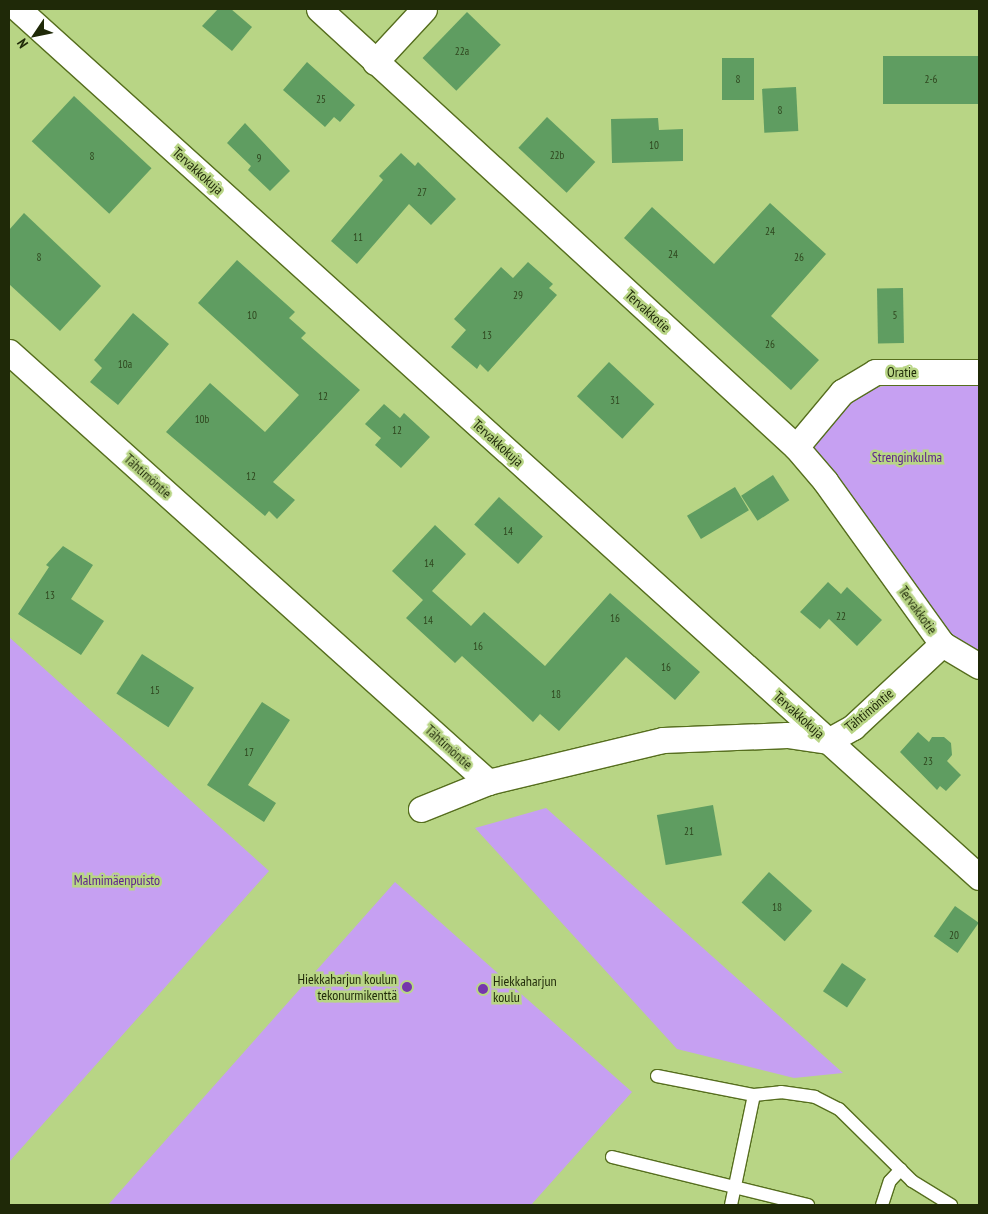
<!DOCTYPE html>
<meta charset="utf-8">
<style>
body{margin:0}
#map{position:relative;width:988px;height:1214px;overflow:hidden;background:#b8d585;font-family:"PT Sans Narrow",sans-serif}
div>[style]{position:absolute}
.green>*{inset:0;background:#c6a0f2}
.building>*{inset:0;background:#5f9d61;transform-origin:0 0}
.roads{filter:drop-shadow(1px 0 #566e1e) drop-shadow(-1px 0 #566e1e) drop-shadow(0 1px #566e1e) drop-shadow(0 -1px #566e1e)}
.service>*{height:12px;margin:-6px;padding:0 6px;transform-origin:6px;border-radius:6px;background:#fff}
.minor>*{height:25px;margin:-12.5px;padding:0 12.5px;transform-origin:12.5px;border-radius:12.5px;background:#fff}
.dots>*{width:14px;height:14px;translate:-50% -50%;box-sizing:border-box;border:2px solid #b8d585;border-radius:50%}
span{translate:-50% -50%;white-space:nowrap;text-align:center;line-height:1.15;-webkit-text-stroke:5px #b8d585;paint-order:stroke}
.number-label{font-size:11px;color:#2f461e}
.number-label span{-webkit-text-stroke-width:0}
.street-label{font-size:14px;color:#1f2908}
.park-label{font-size:14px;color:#5d208e}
.poi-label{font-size:14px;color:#1f2908}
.right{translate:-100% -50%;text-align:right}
.left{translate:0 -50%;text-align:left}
.frame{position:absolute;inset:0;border:10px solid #1f2908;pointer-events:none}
.north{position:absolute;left:10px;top:10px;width:50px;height:50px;-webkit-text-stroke:4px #b8d585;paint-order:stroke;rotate:236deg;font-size:14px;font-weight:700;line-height:20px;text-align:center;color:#1f2908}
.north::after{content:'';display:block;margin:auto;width:18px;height:22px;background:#1f2908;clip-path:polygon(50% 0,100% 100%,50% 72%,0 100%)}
</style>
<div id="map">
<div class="green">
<div style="clip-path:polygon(979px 384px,979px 652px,953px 641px,808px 451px,844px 406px,869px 389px,889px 385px)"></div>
<div style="clip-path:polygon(9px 637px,269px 871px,9px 1162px)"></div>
<div style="clip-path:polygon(546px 808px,843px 1073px,794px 1078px,677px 1049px,475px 828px)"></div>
<div style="clip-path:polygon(395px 882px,632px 1092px,531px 1205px,108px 1205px)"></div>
</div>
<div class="building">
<div style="clip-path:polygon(218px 9px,231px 9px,252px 27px,232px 51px,202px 26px)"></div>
<div style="left:467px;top:12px;width:47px;height:64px;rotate:44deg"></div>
<div style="left:883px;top:56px;width:96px;height:48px"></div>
<div style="left:722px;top:58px;width:32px;height:42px"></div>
<div style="clip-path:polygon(307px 62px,355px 105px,340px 122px,334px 117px,325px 127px,283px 90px)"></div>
<div style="left:796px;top:87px;width:44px;height:34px;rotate:87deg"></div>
<div style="left:74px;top:96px;width:106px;height:62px;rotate:43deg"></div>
<div style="left:547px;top:117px;width:66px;height:42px;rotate:43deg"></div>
<div style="clip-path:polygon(658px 118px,659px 130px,683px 129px,683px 161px,612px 163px,611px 119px)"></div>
<div style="clip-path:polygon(245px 123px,290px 171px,270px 191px,248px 170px,251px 166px,227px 143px)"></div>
<div style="clip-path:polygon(401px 153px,415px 166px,418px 162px,456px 199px,431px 225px,409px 204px,357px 264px,331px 241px,383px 180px,379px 176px)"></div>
<div style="clip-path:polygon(770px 203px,826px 254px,771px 316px,819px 360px,791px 390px,624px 238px,652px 207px,714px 264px)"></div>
<div style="clip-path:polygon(24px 213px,101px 286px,60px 331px,9px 284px,9px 230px)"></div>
<div style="clip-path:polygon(237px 260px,295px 312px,289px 318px,306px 333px,301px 338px,360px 390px,273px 482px,295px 500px,277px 519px,269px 511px,265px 516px,166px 432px,210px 383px,265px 432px,299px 395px,198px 303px)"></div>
<div style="clip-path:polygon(528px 262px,553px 284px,549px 288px,557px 295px,488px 372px,480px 364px,477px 369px,451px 347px,466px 330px,454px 319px,501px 267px,513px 278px)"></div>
<div style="left:903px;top:288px;width:55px;height:26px;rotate:89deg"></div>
<div style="clip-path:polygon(133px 313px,169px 344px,118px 405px,90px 382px,102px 368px,94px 360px)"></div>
<div style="left:609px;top:362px;width:62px;height:47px;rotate:43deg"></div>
<div style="clip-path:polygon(384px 404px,400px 418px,404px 413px,430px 437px,401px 468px,375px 445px,381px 438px,365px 424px)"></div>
<div style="left:773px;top:475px;width:30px;height:38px;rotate:57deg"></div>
<div style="left:735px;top:487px;width:27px;height:56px;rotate:59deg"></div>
<div style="left:499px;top:497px;width:59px;height:37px;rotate:42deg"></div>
<div style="clip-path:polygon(435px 525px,466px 554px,432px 591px,471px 626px,484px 612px,545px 666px,610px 593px,700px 672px,675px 700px,626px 657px,559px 731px,540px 714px,533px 722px,462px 656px,455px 663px,406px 618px,423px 600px,392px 571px)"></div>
<div style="clip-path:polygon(63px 546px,93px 565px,71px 599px,104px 621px,81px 655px,18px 614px,49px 567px,46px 565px)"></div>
<div style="clip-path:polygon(828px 582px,841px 594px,847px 587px,882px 620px,857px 646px,829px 619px,820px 629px,800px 612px)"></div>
<div style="left:142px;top:654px;width:62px;height:47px;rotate:33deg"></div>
<div style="clip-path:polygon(262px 702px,290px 720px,248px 785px,276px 803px,264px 822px,207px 785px)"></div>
<div style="clip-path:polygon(918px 732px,929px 742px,932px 737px,944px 737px,951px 743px,952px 755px,947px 761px,961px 775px,946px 791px,940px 786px,937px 790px,900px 752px)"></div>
<div style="left:713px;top:805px;width:51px;height:57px;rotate:80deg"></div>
<div style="left:769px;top:872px;width:58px;height:41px;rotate:42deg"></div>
<div style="left:955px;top:906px;width:29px;height:37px;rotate:35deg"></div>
<div style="left:842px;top:963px;width:29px;height:34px;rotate:34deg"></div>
</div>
<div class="roads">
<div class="service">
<div style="left:657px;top:1076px;width:99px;rotate:11.1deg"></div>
<div style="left:754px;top:1095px;width:27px;rotate:-6deg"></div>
<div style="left:781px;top:1092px;width:34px;rotate:8deg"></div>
<div style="left:815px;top:1097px;width:27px;rotate:27deg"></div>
<div style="left:839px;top:1109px;width:103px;rotate:44.6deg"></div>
<div style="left:912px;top:1181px;width:46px;rotate:31.6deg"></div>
<div style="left:612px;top:1157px;width:202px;rotate:13.8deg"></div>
<div style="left:731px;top:1205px;width:112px;rotate:-78.2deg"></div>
<div style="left:882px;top:1205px;width:25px;rotate:-72deg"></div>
<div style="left:890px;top:1181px;width:16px;rotate:-47deg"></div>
</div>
<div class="minor">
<div style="left:18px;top:9px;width:1295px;rotate:42.09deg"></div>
<div style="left:319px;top:9px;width:648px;rotate:42.56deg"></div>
<div style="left:796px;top:447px;width:45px;rotate:49.5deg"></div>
<div style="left:825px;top:481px;width:201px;rotate:54.3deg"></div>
<div style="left:375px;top:62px;width:72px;rotate:-47.2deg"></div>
<div style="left:9px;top:352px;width:644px;rotate:41.91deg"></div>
<div style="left:488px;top:782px;width:180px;rotate:-13.5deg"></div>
<div style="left:663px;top:740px;width:124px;rotate:-2.3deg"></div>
<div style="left:787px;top:735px;width:41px;rotate:8.3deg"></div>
<div style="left:828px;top:741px;width:29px;rotate:-29deg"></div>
<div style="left:853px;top:727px;width:122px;rotate:-43deg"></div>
<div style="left:942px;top:644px;width:43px;rotate:30.7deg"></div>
<div style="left:796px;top:447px;width:72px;rotate:-50.1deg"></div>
<div style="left:842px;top:392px;width:39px;rotate:-31deg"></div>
<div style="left:875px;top:372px;width:104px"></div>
<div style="left:421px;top:809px;width:72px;rotate:-21.9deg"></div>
</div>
</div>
<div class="dots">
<div style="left:407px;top:987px;background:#7536ac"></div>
<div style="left:483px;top:989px;background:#7536ac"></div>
</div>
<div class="number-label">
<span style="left:462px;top:51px">22a</span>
<span style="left:738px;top:79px">8</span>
<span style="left:931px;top:79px">2-6</span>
<span style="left:321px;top:99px">25</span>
<span style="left:780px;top:110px">8</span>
<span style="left:654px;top:145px">10</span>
<span style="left:557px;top:155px">22b</span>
<span style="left:92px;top:156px">8</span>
<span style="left:259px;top:158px">9</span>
<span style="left:422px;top:192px">27</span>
<span style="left:770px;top:231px">24</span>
<span style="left:358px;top:237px">11</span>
<span style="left:673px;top:254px">24</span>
<span style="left:39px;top:257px">8</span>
<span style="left:799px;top:257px">26</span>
<span style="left:518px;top:295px">29</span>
<span style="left:252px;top:315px">10</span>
<span style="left:895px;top:315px">5</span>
<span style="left:487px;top:335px">13</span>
<span style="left:770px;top:344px">26</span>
<span style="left:125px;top:364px">10a</span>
<span style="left:323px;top:396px">12</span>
<span style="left:615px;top:400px">31</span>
<span style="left:202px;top:419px">10b</span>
<span style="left:397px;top:430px">12</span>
<span style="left:251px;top:476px">12</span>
<span style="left:508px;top:531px">14</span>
<span style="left:429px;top:563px">14</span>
<span style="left:50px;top:595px">13</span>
<span style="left:841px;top:616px">22</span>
<span style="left:615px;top:618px">16</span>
<span style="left:428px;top:620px">14</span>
<span style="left:478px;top:646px">16</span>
<span style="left:666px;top:667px">16</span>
<span style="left:155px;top:690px">15</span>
<span style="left:556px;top:694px">18</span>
<span style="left:249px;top:752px">17</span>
<span style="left:928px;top:761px">23</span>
<span style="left:689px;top:831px">21</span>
<span style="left:777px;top:907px">18</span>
<span style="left:954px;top:935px">20</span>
</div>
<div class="street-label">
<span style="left:198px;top:171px;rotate:42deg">Tervakkokuja</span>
<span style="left:648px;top:311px;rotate:42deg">Tervakkotie</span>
<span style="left:902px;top:372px">Oratie</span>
<span style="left:498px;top:443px;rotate:42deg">Tervakkokuja</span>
<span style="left:148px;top:476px;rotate:42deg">Tähtimöntie</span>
<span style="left:918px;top:610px;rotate:54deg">Tervakkotie</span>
<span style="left:869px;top:710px;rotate:-40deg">Tähtimöntie</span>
<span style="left:799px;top:715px;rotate:42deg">Tervakkokuja</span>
<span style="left:449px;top:747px;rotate:42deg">Tähtimöntie</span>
</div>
<div class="park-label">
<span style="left:907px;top:457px">Strenginkulma</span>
<span style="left:117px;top:880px">Malmimäenpuisto</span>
</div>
<div class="poi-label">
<span class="right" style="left:397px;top:987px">Hiekkaharjun koulun<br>tekonurmikenttä</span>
<span class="left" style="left:493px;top:989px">Hiekkaharjun<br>koulu</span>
</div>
<div class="frame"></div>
<div class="north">N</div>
</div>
